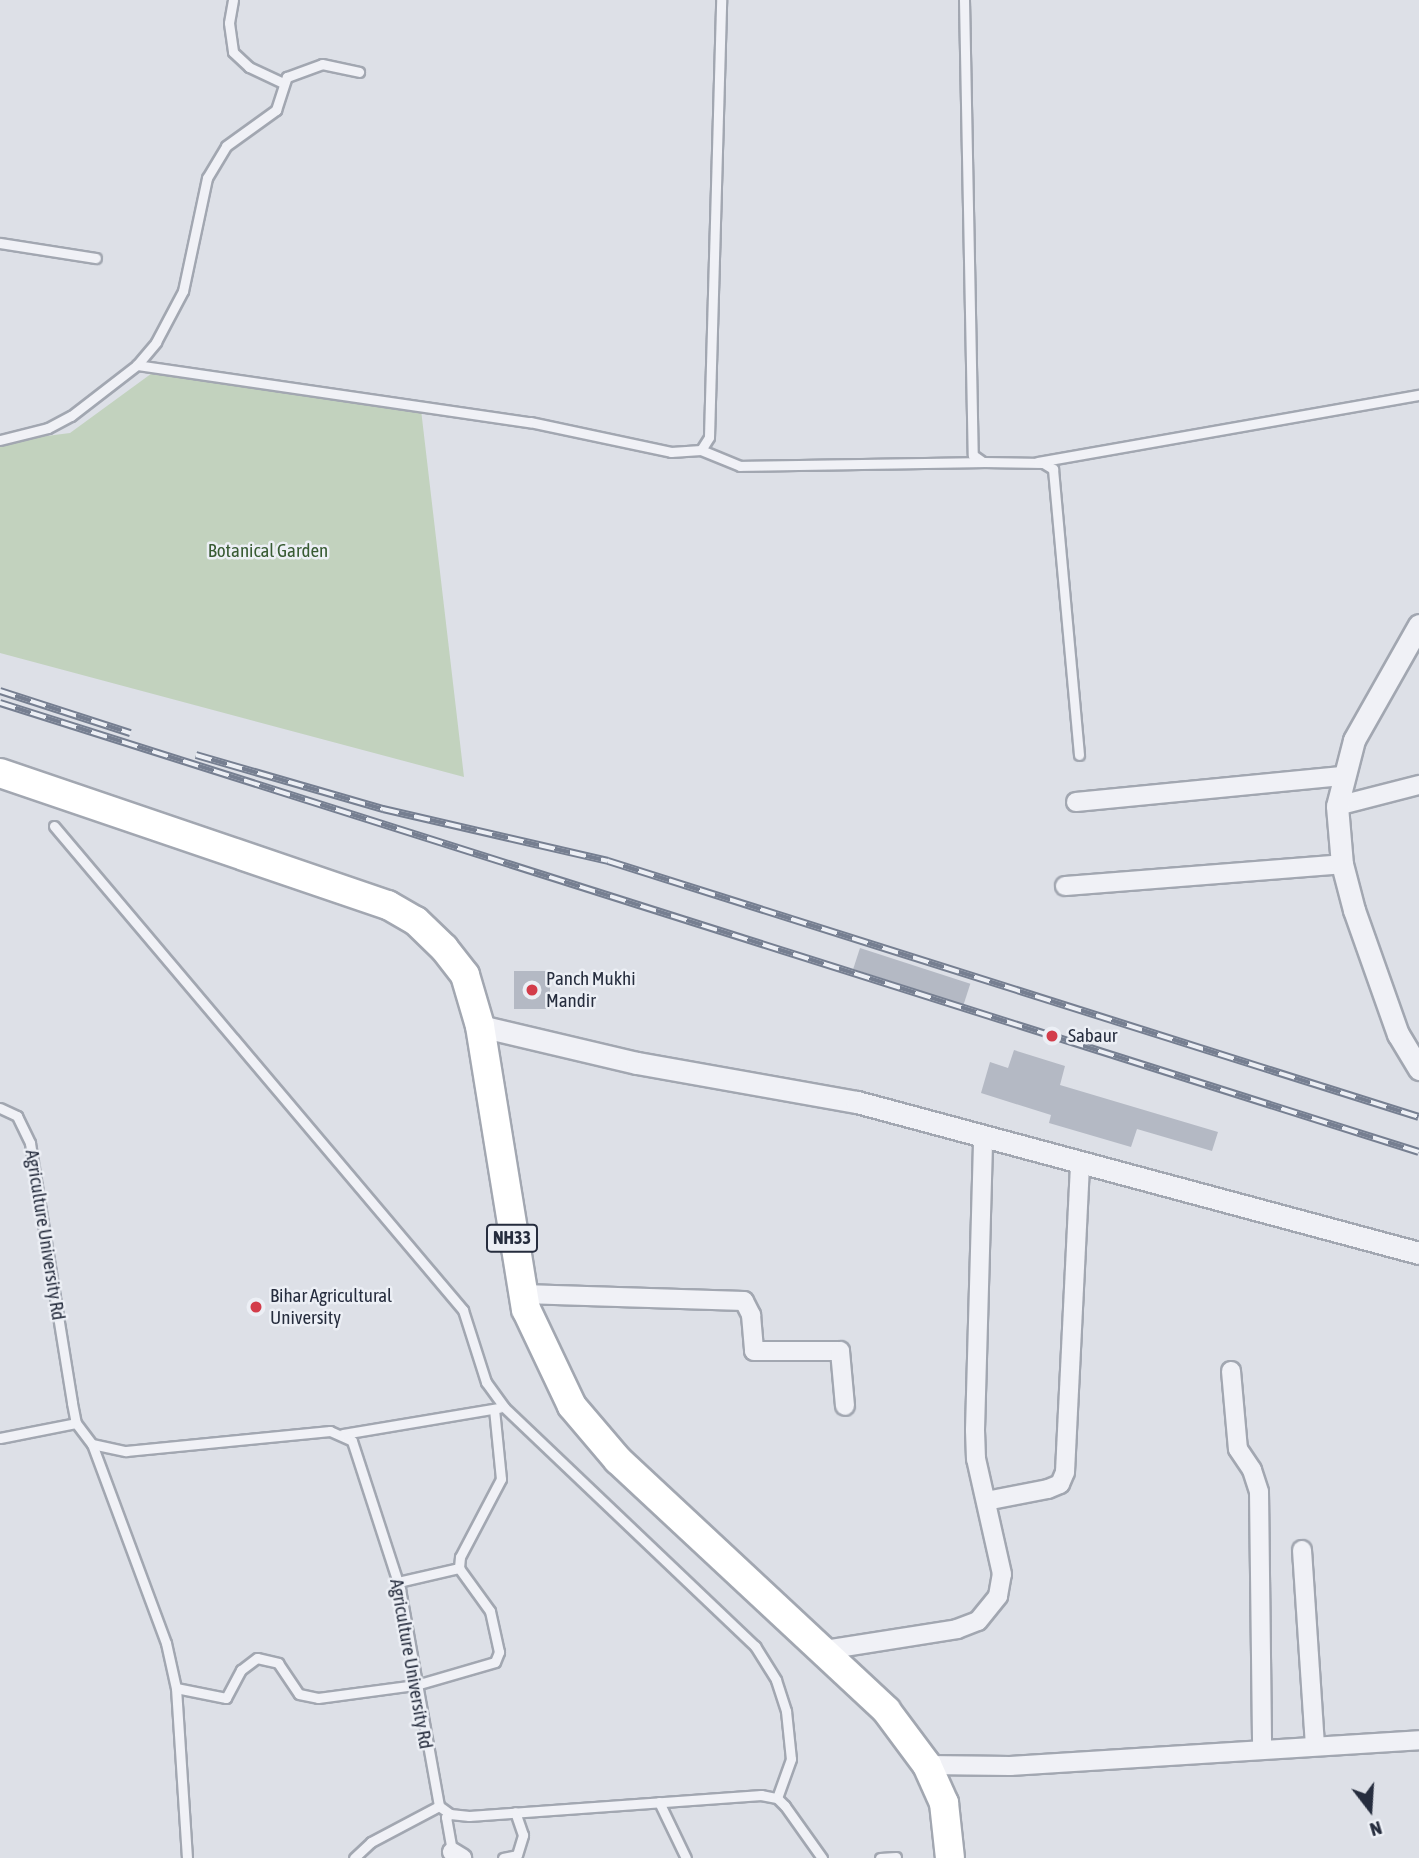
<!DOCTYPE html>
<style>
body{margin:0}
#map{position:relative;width:1419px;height:1858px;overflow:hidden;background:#dde0e7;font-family:"Asap Condensed",sans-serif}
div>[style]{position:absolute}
.green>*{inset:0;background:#c2d2be}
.building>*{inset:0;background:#b4b9c4;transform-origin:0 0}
.roads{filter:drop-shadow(2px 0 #a2a7b1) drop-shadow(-2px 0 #a2a7b1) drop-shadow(0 2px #a2a7b1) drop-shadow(0 -2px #a2a7b1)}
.service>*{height:9px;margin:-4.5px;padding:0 4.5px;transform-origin:4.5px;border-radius:4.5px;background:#f0f1f6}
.minor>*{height:18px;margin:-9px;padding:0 9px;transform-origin:9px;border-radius:9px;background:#f0f1f6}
.tertiary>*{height:21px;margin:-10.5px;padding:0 10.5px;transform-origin:10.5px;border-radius:10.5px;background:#f0f1f6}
.trunk>*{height:28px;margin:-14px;padding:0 14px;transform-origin:14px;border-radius:14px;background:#fff}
.rail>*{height:8px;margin-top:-4px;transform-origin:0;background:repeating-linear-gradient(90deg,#eceff5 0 16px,#767f91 0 32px);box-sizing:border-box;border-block:2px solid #767f91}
.dots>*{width:19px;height:19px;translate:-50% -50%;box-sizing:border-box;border:4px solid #eceff5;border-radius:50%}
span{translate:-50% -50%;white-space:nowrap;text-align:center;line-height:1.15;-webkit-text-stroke:5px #eceff5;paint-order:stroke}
.shield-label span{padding:2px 5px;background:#eceff5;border:2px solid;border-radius:5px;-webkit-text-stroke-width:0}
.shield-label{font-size:18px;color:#262d3e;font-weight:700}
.park-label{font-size:19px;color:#385b33}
.poi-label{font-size:19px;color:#262d3e}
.left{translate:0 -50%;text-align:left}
.street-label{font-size:19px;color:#262d3e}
.north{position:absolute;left:1335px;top:1774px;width:70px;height:70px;-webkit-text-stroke:5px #eceff5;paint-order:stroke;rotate:163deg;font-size:19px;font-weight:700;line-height:28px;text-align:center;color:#262d3e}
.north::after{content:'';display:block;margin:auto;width:24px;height:32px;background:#262d3e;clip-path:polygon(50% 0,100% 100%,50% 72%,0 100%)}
</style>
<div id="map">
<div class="green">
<div style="clip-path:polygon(159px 368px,420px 401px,464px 777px,0 653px,0 442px,70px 433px)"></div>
</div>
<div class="building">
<div style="left:860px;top:948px;width:116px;height:22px;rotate:18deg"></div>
<div style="left:514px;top:971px;width:36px;height:38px"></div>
<div style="clip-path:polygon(1014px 1050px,1065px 1066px,1060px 1085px,1218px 1132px,1212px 1151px,1137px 1129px,1131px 1147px,1049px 1123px,1051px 1115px,981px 1093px,990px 1062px,1008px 1068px)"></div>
</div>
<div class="roads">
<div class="service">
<div style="left:233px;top:0;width:23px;rotate:100deg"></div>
<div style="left:229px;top:23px;width:29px;rotate:82deg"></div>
<div style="left:233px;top:52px;width:22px;rotate:43deg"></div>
<div style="left:249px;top:67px;width:38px;rotate:25deg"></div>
<div style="left:964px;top:0;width:455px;rotate:88.9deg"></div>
<div style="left:973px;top:455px;width:12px;rotate:35deg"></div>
<div style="left:983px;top:462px;width:60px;rotate:1deg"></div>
<div style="left:1043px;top:463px;width:12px;rotate:31deg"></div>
<div style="left:1053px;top:469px;width:287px;rotate:84.8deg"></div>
<div style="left:0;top:243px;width:97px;rotate:8.9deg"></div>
<div style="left:137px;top:365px;width:397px;rotate:8.3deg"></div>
<div style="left:530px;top:422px;width:144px;rotate:12deg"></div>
<div style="left:671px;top:452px;width:30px;rotate:-4deg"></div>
<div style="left:701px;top:450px;width:15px;rotate:-58deg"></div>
<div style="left:709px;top:437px;width:437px;rotate:-88.4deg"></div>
<div style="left:0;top:440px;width:49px;rotate:-14deg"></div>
<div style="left:48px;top:428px;width:26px;rotate:-28deg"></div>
<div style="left:71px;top:416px;width:83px;rotate:-37.7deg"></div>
<div style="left:137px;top:365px;width:30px;rotate:-50deg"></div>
<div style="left:156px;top:342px;width:58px;rotate:-62.1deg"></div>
<div style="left:183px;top:291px;width:116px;rotate:-78deg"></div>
<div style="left:207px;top:178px;width:37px;rotate:-59deg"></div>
<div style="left:226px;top:146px;width:62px;rotate:-35.8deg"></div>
<div style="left:276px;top:110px;width:35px;rotate:-72deg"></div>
<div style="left:287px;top:77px;width:37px;rotate:-20deg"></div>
<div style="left:322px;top:64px;width:38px;rotate:12deg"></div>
<div style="left:701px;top:450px;width:42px;rotate:22.3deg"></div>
<div style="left:740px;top:466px;width:243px;rotate:-0.9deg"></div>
<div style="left:1038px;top:462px;width:387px;rotate:-10deg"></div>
<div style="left:54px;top:826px;width:634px;rotate:49.8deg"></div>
<div style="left:463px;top:1310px;width:76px;rotate:72.3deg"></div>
<div style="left:486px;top:1382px;width:31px;rotate:54deg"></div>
<div style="left:504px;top:1407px;width:347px;rotate:43.6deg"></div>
<div style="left:755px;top:1646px;width:40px;rotate:58deg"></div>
<div style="left:776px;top:1680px;width:33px;rotate:72deg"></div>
<div style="left:786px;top:1711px;width:48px;rotate:84.1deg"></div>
<div style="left:791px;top:1759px;width:41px;rotate:109.7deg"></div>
<div style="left:0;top:1108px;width:19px;rotate:25deg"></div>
<div style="left:17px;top:1116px;width:30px;rotate:64deg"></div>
<div style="left:30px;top:1143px;width:263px;rotate:80.8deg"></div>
<div style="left:72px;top:1403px;width:20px;rotate:79deg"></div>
<div style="left:76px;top:1423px;width:26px;rotate:53deg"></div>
<div style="left:92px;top:1444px;width:35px;rotate:12deg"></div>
<div style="left:126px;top:1451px;width:205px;rotate:-5.6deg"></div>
<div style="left:330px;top:1431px;width:24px;rotate:24deg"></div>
<div style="left:352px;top:1441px;width:156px;rotate:72deg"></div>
<div style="left:400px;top:1589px;width:220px;rotate:79.8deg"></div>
<div style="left:439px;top:1806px;width:14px;rotate:36deg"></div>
<div style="left:450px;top:1814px;width:19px;rotate:6deg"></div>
<div style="left:469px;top:1816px;width:293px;rotate:-4.1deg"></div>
<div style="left:761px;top:1795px;width:16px;rotate:11deg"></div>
<div style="left:777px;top:1798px;width:11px;rotate:45deg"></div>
<div style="left:785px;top:1806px;width:64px;rotate:54.6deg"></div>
<div style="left:343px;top:1434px;width:158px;rotate:-9.5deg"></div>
<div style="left:0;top:1438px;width:77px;rotate:-11.2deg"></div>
<div style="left:92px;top:1444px;width:212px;rotate:69.6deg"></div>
<div style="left:166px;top:1643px;width:46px;rotate:77.5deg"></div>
<div style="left:176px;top:1688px;width:170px;rotate:86.3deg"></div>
<div style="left:398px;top:1582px;width:63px;rotate:-12.9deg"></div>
<div style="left:176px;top:1688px;width:51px;rotate:11.3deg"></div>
<div style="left:226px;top:1698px;width:32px;rotate:-62deg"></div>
<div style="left:241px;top:1670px;width:20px;rotate:-37deg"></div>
<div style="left:257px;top:1658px;width:22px;rotate:13deg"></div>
<div style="left:278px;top:1663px;width:37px;rotate:56deg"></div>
<div style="left:299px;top:1694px;width:19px;rotate:12deg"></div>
<div style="left:318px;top:1698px;width:99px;rotate:-7.6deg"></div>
<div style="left:416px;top:1685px;width:82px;rotate:-16.2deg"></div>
<div style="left:495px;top:1662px;width:11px;rotate:-68deg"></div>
<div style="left:499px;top:1652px;width:42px;rotate:-102.4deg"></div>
<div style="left:490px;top:1611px;width:53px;rotate:-125.8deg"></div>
<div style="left:459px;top:1568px;width:11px;rotate:-85deg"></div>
<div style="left:460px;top:1557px;width:88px;rotate:-62.3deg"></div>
<div style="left:501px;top:1479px;width:70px;rotate:-95.7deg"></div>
<div style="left:659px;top:1802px;width:62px;rotate:64.3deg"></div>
<div style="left:450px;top:1814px;width:5px;rotate:143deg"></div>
<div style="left:446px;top:1817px;width:36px;rotate:80deg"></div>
<div style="left:354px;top:1858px;width:23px;rotate:-43deg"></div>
<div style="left:371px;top:1842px;width:77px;rotate:-27.9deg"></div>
<div style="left:503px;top:1858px;width:14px;rotate:-12deg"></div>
<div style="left:517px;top:1855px;width:21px;rotate:-73deg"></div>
<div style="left:523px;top:1835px;width:24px;rotate:-109deg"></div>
<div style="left:880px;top:1858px;width:16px;rotate:-4deg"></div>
</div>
<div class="minor">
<div style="left:1076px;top:802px;width:267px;rotate:-5.6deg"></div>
<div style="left:1337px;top:806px;width:85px;rotate:-14.4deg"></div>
<div style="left:1065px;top:886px;width:278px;rotate:-4.5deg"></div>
<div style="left:523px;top:1294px;width:221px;rotate:1.8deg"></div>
<div style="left:744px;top:1301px;width:16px;rotate:63deg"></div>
<div style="left:751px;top:1315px;width:36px;rotate:85deg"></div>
<div style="left:754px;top:1351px;width:86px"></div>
<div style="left:840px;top:1351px;width:55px;rotate:84.8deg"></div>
<div style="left:1231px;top:1371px;width:78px;rotate:84.9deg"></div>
<div style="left:1238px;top:1449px;width:25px;rotate:56deg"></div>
<div style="left:1252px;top:1470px;width:23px;rotate:72deg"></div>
<div style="left:1259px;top:1492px;width:258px;rotate:89.3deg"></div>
<div style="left:986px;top:1501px;width:63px;rotate:-11deg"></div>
<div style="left:1048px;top:1489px;width:13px;rotate:-23deg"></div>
<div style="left:1060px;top:1484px;width:13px;rotate:-67deg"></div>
<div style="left:1065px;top:1472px;width:309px;rotate:-87.2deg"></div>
<div style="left:1302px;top:1550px;width:196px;rotate:86.2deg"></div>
<div style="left:825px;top:1650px;width:134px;rotate:-9deg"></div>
<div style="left:957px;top:1629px;width:22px;rotate:-21deg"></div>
<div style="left:978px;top:1621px;width:32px;rotate:-51deg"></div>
<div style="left:998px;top:1596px;width:22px;rotate:-80deg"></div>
<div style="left:1002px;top:1574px;width:118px;rotate:-102.7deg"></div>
<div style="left:976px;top:1459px;width:29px;rotate:-92deg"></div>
<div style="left:975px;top:1430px;width:293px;rotate:-88.4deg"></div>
<div style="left:927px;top:1765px;width:83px;rotate:0.7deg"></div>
<div style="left:1010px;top:1766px;width:410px;rotate:-3.6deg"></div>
<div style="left:452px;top:1852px;width:12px;rotate:31deg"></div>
</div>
<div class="tertiary">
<div style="left:1419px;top:625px;width:132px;rotate:119.5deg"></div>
<div style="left:1354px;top:740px;width:68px;rotate:104.4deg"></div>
<div style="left:1337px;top:806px;width:58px;rotate:85.1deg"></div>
<div style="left:1342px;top:864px;width:48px;rotate:75.4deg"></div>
<div style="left:1354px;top:910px;width:132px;rotate:70.5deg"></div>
<div style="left:1398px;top:1034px;width:41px;rotate:59deg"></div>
<div style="left:480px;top:1026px;width:161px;rotate:13.3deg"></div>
<div style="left:637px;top:1063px;width:223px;rotate:10.1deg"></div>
<div style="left:857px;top:1102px;width:582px;rotate:15.04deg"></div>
</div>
<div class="trunk">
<div style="left:0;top:773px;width:410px;rotate:18.8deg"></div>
<div style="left:388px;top:905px;width:32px;rotate:30deg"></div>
<div style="left:416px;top:921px;width:39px;rotate:44deg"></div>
<div style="left:444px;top:948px;width:34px;rotate:52deg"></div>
<div style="left:465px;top:975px;width:53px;rotate:73.6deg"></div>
<div style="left:480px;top:1026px;width:287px;rotate:80.8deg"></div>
<div style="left:526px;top:1309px;width:107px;rotate:64.6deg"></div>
<div style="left:572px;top:1406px;width:71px;rotate:49.6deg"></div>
<div style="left:618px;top:1460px;width:367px;rotate:43deg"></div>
<div style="left:886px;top:1710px;width:69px;rotate:53.3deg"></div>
<div style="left:927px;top:1765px;width:42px;rotate:65.9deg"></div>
<div style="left:944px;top:1803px;width:55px;rotate:83.8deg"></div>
</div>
</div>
<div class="rail">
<div style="left:0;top:691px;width:137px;rotate:17.9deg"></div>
<div style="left:0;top:703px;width:1488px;rotate:17.56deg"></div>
<div style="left:196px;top:755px;width:195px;rotate:16.1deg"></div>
<div style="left:383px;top:809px;width:231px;rotate:13deg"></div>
<div style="left:608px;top:861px;width:850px;rotate:17.52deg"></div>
</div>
<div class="dots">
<div style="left:532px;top:990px;background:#d33c4a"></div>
<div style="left:1052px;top:1036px;background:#d33c4a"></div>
<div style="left:256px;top:1307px;background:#d33c4a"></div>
</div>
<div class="shield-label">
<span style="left:512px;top:1238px">NH33</span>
</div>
<div class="park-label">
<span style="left:268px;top:551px">Botanical Garden</span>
</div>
<div class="poi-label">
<span class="left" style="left:546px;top:990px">Panch Mukhi<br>Mandir</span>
<span class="left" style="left:1068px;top:1036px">Sabaur</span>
<span class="left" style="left:270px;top:1307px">Bihar Agricultural<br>University</span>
</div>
<div class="street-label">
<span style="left:45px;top:1235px;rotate:81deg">Agriculture University Rd</span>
<span style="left:411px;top:1664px;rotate:80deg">Agriculture University Rd</span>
</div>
<div class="north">N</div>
</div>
